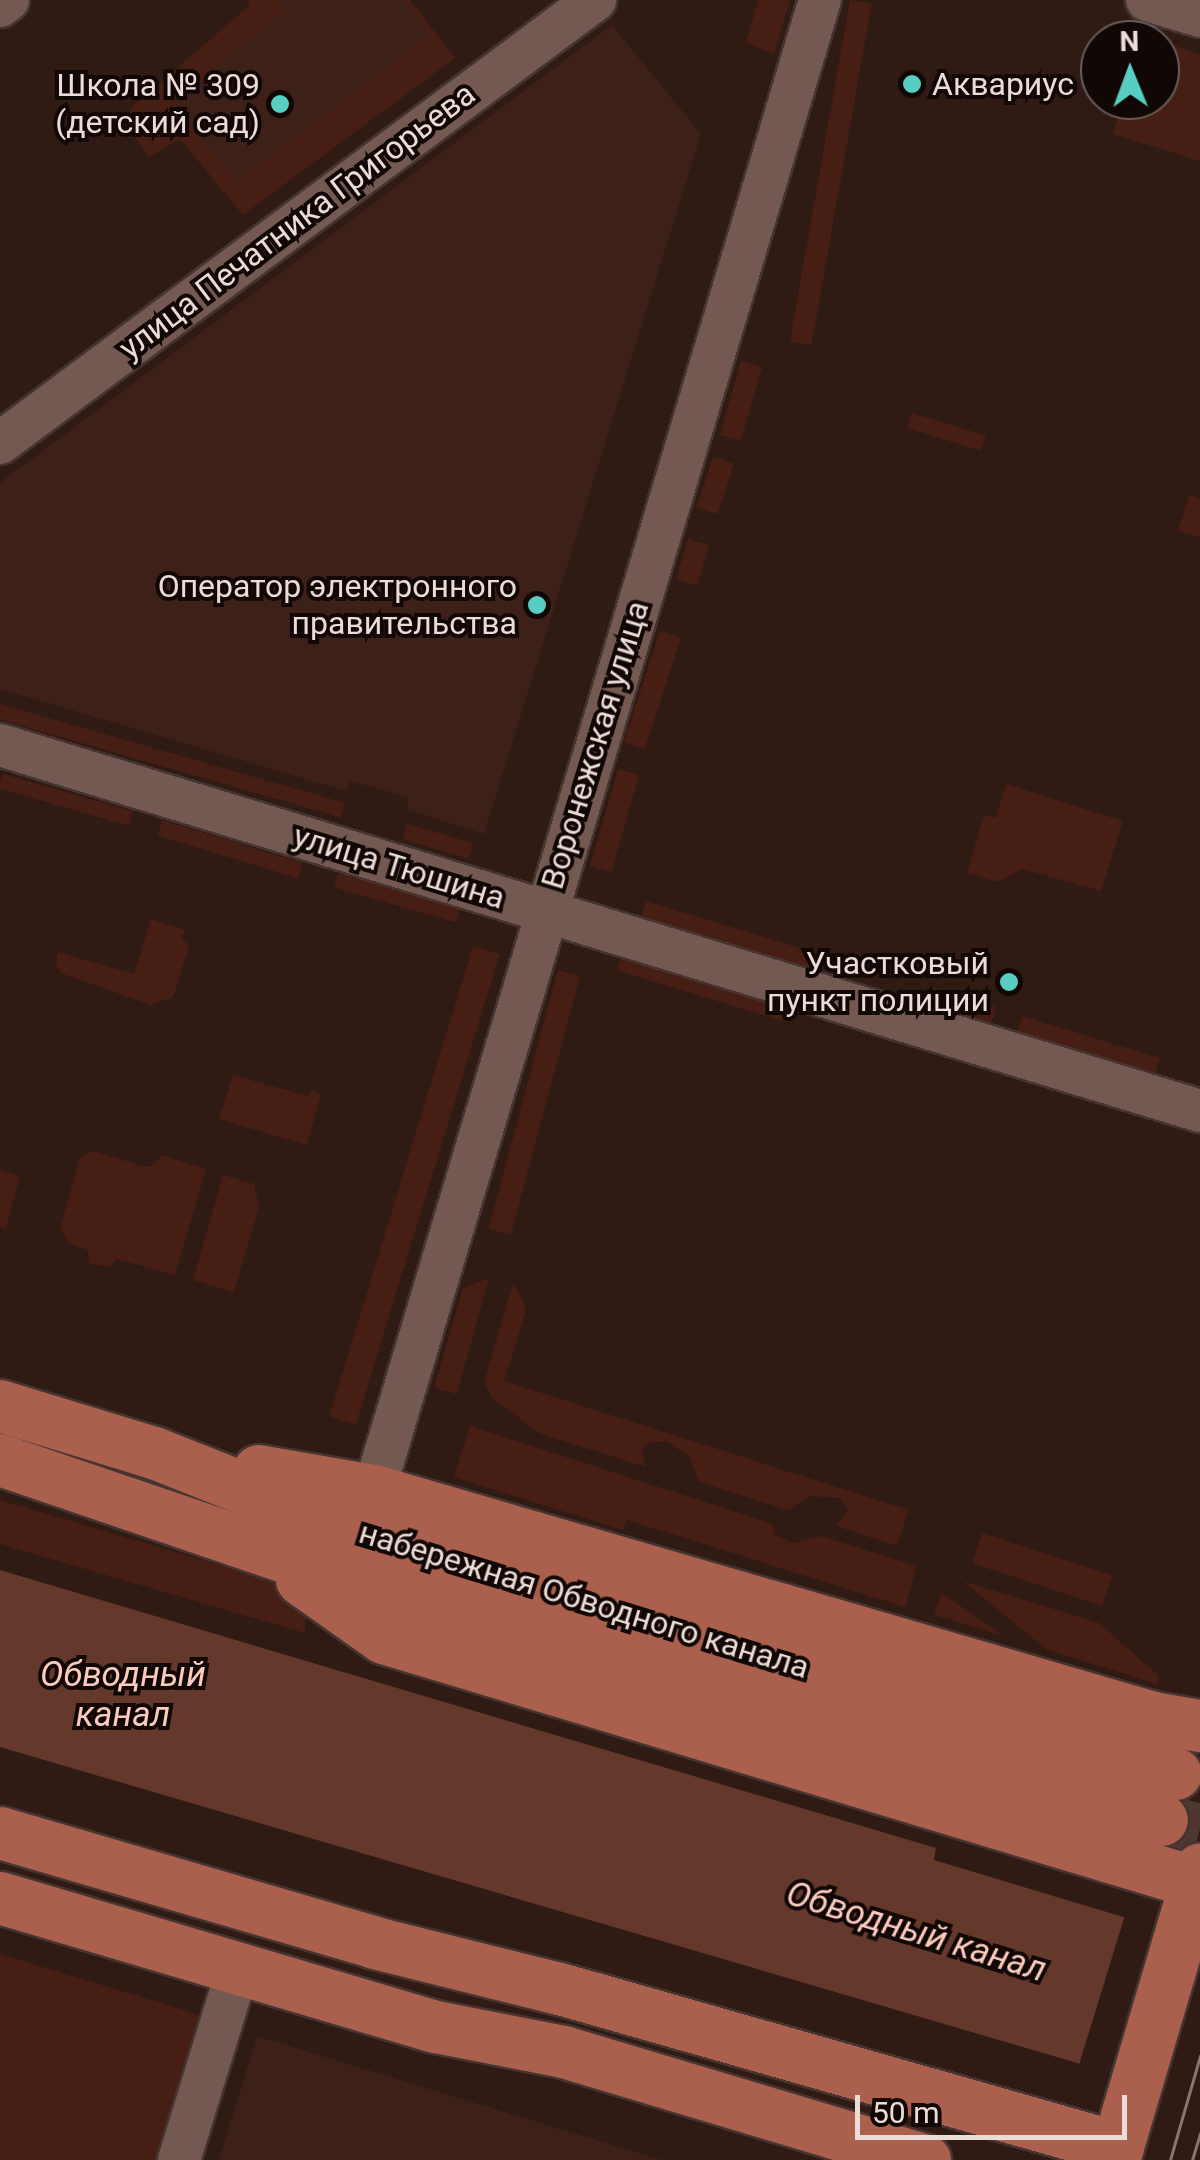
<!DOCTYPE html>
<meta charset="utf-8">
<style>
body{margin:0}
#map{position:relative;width:1200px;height:2160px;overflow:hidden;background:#301a14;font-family:Roboto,sans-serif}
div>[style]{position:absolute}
.built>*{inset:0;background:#3d2018}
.green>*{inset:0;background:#471e13;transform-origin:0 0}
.water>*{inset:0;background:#65382c}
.pier>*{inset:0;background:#301a14}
.major-tunnel>*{height:52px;margin-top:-26px;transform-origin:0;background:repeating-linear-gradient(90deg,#4c3731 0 52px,transparent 0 78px)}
.roads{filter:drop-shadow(2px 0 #463431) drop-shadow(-2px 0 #463431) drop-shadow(0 2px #463431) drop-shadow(0 -2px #463431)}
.minor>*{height:42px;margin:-21px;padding:0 21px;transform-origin:21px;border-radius:21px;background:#735952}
.major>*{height:52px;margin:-26px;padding:0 26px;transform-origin:26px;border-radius:26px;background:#aa604d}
.tram>*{height:2.5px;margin:-1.25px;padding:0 1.25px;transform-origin:1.25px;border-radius:1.25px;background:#897671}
.dots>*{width:28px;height:28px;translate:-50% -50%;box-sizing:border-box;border:5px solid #110806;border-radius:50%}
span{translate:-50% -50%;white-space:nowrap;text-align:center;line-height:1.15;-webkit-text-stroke:8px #110806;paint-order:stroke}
.poi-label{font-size:32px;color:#ecdcd8}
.left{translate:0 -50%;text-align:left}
.right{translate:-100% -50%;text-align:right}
.street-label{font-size:32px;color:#ecdcd8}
.water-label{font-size:35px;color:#fccbbe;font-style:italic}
.north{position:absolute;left:1080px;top:20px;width:100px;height:100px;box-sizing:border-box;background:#110806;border:2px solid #695d5a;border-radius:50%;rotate:359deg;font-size:28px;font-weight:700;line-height:40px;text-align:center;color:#ecdcd8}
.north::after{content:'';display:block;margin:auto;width:35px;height:45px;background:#57cec1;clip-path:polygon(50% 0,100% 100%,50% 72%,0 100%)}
.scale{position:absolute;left:855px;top:2095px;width:272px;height:45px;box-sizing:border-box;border:5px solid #ecdcd8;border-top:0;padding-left:12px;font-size:30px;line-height:35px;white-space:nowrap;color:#ecdcd8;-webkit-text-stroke:8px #110806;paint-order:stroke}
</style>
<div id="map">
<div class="built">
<div style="clip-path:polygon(278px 0,410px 0,455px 58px,247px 211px,164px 107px,286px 10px)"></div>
<div style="clip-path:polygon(612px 25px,701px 134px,484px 834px,408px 810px,408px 797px,350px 781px,346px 791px,0 689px,0 483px)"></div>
<div style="clip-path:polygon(257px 2036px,652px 2157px,663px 2160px,219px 2160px)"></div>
</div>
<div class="green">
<div style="clip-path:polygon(246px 0,278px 0,286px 10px,173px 101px,237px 182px,430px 35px,404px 0,410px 0,455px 58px,243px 215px,180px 139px,149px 157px,125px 124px,132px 107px,250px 5px)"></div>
<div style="clip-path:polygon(758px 0,790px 0,774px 54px,746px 43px)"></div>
<div style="left:850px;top:0;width:22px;height:347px;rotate:10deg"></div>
<div style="clip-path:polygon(1160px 41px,1200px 54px,1200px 161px,1113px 134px,1123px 100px,1160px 100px)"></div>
<div style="left:741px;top:361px;width:22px;height:77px;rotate:16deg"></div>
<div style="left:912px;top:413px;width:77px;height:16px;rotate:17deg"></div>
<div style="left:713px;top:457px;width:22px;height:53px;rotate:18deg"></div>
<div style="clip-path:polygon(1189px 495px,1200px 499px,1200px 537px,1178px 531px)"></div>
<div style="left:688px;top:539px;width:22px;height:42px;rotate:16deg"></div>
<div style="left:660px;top:631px;width:22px;height:117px;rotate:18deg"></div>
<div style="left:0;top:704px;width:359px;height:15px;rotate:16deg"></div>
<div style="left:618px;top:769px;width:22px;height:101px;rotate:16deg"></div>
<div style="left:3px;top:774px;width:135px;height:15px;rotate:16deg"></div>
<div style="clip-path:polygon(1006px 784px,1123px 821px,1101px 891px,1022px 869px,998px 882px,967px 873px,984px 815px,996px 818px)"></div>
<div style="left:162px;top:820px;width:147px;height:16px;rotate:17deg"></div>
<div style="left:407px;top:824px;width:69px;height:16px;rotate:16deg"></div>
<div style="left:338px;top:873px;width:127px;height:15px;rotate:16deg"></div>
<div style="left:646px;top:901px;width:180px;height:18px;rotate:17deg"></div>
<div style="clip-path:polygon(151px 919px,185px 930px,182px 938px,189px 946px,173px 997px,151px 1005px,61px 973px,56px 965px,58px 952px,134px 974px)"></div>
<div style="left:473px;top:946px;width:28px;height:492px;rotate:17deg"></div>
<div style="left:621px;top:957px;width:178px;height:14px;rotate:17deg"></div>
<div style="left:558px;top:970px;width:23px;height:268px;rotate:15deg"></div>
<div style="left:934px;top:988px;width:65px;height:19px;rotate:17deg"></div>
<div style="left:1022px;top:1016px;width:144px;height:18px;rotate:17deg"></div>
<div style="clip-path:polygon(233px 1075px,308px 1096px,311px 1091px,321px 1094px,307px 1145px,219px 1119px)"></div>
<div style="clip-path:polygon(93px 1151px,143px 1166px,152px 1166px,162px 1155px,206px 1169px,175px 1275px,117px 1259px,109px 1267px,89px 1263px,88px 1250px,70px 1244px,60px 1229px,80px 1157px)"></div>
<div style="clip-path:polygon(0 1170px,20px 1176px,6px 1228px,0 1227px)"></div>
<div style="clip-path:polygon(223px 1175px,254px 1184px,259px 1207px,234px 1292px,193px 1280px)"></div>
<div style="clip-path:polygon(489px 1278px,457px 1394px,434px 1388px,463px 1288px)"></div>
<div style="clip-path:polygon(513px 1283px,525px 1304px,525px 1314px,504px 1381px,909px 1510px,897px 1546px,836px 1526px,848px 1510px,839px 1498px,809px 1496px,788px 1510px,699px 1482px,690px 1457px,666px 1441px,646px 1444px,642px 1452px,646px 1467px,541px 1434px,491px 1397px,484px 1382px)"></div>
<div style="clip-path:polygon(470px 1426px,773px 1524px,775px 1535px,793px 1543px,821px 1536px,917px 1566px,905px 1607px,627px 1520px,623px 1530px,454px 1477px)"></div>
<div style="clip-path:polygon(0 1500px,279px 1583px,306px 1609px,305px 1633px,0 1544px)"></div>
<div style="left:982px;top:1533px;width:137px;height:32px;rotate:18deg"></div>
<div style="clip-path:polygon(963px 1581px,1099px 1623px,1159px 1676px,1157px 1684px,1046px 1649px)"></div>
<div style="clip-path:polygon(942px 1593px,1004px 1636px,934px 1615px)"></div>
<div style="clip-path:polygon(0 1954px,204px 2016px,162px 2160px,0 2160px)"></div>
</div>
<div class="water">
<div style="clip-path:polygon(0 1570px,936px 1848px,934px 1860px,1200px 1940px,1200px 2099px,0 1747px)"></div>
</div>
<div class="pier">
<div style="clip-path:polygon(1126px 1912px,1200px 1934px,1200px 2104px,1078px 2068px)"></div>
</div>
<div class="major-tunnel">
<div style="left:1162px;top:1820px;width:39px;rotate:15deg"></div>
</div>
<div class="roads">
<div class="minor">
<div style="left:1147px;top:0;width:55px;rotate:16.8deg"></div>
<div style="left:0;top:6px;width:10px;rotate:-37deg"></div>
<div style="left:0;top:443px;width:742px;rotate:-36.67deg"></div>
<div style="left:0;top:745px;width:1255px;rotate:16.96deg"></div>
<div style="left:374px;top:1491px;width:1556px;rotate:-73.35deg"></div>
<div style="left:179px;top:2160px;width:201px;rotate:-72.9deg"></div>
</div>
<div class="major">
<div style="left:0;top:1406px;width:161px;rotate:17deg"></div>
<div style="left:154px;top:1453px;width:166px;rotate:21.6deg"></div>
<div style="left:308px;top:1514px;width:179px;rotate:18.2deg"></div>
<div style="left:478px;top:1570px;width:727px;rotate:16.29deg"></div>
<div style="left:0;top:1460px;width:482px;rotate:18.8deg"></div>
<div style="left:456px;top:1615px;width:735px;rotate:16.19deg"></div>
<div style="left:259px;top:1471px;width:117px;rotate:9.9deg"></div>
<div style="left:374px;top:1491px;width:812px;rotate:16.23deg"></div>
<div style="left:1154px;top:1718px;width:47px;rotate:9.9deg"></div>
<div style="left:302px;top:1580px;width:100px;rotate:35.3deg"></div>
<div style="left:384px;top:1638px;width:848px;rotate:16.79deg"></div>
<div style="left:0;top:1833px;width:391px;rotate:16.3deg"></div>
<div style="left:375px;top:1943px;width:191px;rotate:14deg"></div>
<div style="left:560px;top:1989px;width:580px;rotate:15.9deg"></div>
<div style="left:0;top:1898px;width:455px;rotate:16.5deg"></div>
<div style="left:436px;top:2027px;width:130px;rotate:11.1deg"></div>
<div style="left:564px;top:2052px;width:377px;rotate:16.7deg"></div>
<div style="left:1114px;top:2160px;width:303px;rotate:-73.5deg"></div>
</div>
</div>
<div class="tram">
<div style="left:1170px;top:2160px;width:108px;rotate:-73.9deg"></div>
<div style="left:1192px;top:2160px;width:28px;rotate:-73deg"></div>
</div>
<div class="dots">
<div style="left:912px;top:84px;background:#57cec1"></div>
<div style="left:280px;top:104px;background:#57cec1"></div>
<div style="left:537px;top:605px;background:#57cec1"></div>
<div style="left:1009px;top:982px;background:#57cec1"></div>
</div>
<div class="poi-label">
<span class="left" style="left:932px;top:84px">Аквариус</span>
<span class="right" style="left:260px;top:104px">Школа № 309<br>(детский сад)</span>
<span class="right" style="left:517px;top:605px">Оператор электронного<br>правительства</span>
<span class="right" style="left:989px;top:982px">Участковый<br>пункт полиции</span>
</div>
<div class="street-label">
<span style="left:297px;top:221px;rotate:-37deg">улица Печатника Григорьева</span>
<span style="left:595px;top:745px;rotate:-73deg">Воронежская улица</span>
<span style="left:399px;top:867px;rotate:17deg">улица Тюшина</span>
<span style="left:584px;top:1600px;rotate:17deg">набережная Обводного канала</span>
</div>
<div class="water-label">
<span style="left:123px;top:1695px">Обводный<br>канал</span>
<span style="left:916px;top:1932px;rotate:17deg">Обводный канал</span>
</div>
<div class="north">N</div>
<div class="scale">50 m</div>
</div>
